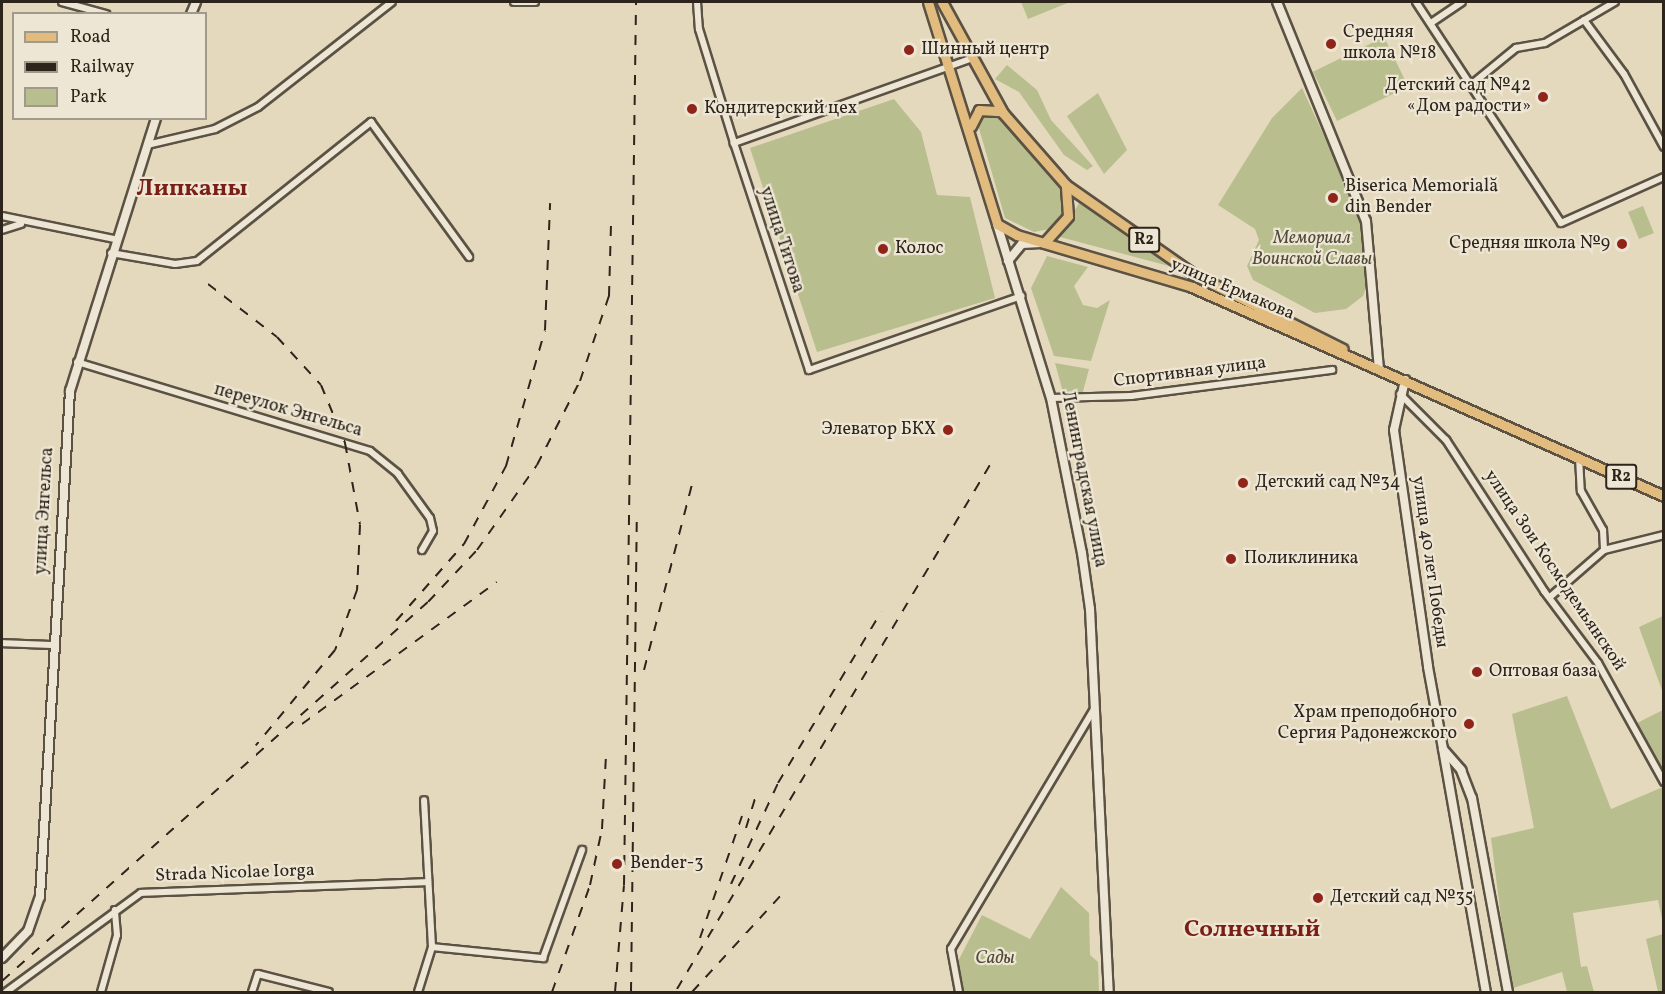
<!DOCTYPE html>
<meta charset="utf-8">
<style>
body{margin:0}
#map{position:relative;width:1665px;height:994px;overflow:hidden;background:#e5d9bd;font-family:Vollkorn,serif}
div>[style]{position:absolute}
.green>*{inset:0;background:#b8be8e;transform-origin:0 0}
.roads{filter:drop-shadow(2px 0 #5b5244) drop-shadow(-2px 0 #5b5244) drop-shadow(0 2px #5b5244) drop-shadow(0 -2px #5b5244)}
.street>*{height:6px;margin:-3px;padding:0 3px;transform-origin:3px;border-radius:3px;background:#eee6d4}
.secondary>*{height:8px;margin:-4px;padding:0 4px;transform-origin:4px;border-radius:4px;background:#eee6d4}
.primary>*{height:9px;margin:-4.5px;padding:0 4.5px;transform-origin:4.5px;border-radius:4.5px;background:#e2bc7e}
.rail>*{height:2px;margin-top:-1px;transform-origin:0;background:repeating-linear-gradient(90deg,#2d251b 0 10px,transparent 0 20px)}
.dots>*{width:16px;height:16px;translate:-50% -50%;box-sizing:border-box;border:3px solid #eee6d4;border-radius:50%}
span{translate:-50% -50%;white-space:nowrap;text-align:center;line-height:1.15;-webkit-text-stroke:4.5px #eee6d4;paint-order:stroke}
.shield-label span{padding:2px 4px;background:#eee6d4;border:2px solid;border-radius:4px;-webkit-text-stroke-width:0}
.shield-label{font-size:16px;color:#2d251b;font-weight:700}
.poi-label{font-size:18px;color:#2d251b}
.left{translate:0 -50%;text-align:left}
.right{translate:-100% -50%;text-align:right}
.street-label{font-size:18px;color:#2d251b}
.park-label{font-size:18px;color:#504b38;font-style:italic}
.district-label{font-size:24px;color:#7a1f14;font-weight:700}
.frame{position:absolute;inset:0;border:3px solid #2d251b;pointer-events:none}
.legend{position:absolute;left:12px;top:12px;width:195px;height:108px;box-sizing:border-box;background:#eee6d4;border:2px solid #a1998a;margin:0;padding:8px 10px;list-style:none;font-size:18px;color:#2d251b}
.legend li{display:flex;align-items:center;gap:12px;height:30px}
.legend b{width:30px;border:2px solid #a1998a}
</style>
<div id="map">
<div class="green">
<div style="clip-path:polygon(1021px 2px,1070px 2px,1028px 19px)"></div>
<div style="left:1384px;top:37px;width:55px;height:79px;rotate:64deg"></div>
<div style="clip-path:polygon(1007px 65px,1037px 90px,1051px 120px,1093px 166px,1087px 170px,1064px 155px,1019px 92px,995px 79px)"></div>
<div style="clip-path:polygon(1302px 88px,1363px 220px,1369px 281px,1363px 296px,1346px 309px,1315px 313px,1253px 280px,1247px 266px,1259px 240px,1255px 229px,1218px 205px,1272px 118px)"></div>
<div style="clip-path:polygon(1098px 93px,1127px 150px,1104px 174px,1067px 116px)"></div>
<div style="clip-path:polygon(894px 99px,921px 132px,937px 195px,970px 197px,995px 298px,817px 352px,750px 148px)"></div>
<div style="clip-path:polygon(995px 113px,1065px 192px,1061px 217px,1050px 229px,1034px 232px,1005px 218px,978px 125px,980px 116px)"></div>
<div style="clip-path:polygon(1079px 203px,1165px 259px,1169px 266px,1060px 237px)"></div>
<div style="left:1643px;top:206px;width:29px;height:16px;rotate:68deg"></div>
<div style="clip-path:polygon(1047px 256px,1088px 267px,1074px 286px,1083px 305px,1097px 308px,1110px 300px,1091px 361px,1054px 356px,1031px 288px)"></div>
<div style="clip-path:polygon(1055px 363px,1089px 369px,1082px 395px,1064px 396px)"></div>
<div style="clip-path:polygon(1663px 616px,1663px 693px,1639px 627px)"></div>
<div style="clip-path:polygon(1567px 696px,1611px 809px,1663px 787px,1663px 924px,1658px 900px,1573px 913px,1581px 967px,1587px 966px,1594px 992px,1567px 992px,1562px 972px,1510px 989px,1491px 838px,1534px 828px,1512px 714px)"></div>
<div style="clip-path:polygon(1663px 710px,1663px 782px,1633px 725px)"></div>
<div style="clip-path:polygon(1061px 887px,1089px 913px,1090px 955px,1098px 962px,1099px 992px,963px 992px,955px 967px,982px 915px,1030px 939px)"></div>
<div style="clip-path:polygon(1663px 934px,1663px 992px,1658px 992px,1646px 939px)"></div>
</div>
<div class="roads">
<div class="street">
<div style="left:62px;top:2px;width:46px;rotate:15.3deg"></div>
<div style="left:514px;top:2px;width:21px"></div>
<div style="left:697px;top:2px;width:27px;rotate:86deg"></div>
<div style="left:699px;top:29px;width:119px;rotate:72.9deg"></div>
<div style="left:1416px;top:2px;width:264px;rotate:56.7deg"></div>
<div style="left:1561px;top:223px;width:113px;rotate:-24.1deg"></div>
<div style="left:1584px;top:20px;width:67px;rotate:53.5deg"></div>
<div style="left:1624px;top:74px;width:83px;rotate:61.3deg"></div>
<div style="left:1431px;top:23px;width:37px;rotate:-34deg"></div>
<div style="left:970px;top:59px;width:251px;rotate:160.4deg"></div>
<div style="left:734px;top:143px;width:239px;rotate:71.7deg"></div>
<div style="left:809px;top:370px;width:225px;rotate:-19.2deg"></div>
<div style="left:1472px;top:84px;width:57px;rotate:-39.3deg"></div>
<div style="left:1516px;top:48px;width:29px;rotate:-10deg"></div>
<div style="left:1545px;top:43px;width:81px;rotate:-30.4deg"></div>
<div style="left:147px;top:145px;width:70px;rotate:-13.2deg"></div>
<div style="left:215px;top:129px;width:48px;rotate:-27.1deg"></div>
<div style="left:258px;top:107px;width:170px;rotate:-38.1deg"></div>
<div style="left:2px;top:216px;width:114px;rotate:11.6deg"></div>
<div style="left:2px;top:230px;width:20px;rotate:-18deg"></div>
<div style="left:111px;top:253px;width:65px;rotate:9.8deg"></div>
<div style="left:175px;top:264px;width:22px;rotate:-8deg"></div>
<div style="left:197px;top:261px;width:223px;rotate:-38.6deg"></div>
<div style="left:371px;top:122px;width:167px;rotate:54deg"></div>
<div style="left:77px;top:362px;width:306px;rotate:16.9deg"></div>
<div style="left:370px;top:451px;width:36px;rotate:39deg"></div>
<div style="left:398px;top:474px;width:54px;rotate:54deg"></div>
<div style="left:430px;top:518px;width:13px;rotate:77deg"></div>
<div style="left:433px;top:531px;width:22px;rotate:120deg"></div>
<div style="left:1400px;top:394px;width:65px;rotate:45deg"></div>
<div style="left:1446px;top:440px;width:180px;rotate:57deg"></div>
<div style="left:1544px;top:591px;width:90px;rotate:53.1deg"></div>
<div style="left:1598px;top:663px;width:136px;rotate:61deg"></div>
<div style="left:1051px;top:398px;width:80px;rotate:-1.4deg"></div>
<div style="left:1131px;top:396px;width:203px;rotate:-7.4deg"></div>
<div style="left:1579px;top:457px;width:34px;rotate:87deg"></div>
<div style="left:1581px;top:491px;width:45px;rotate:60.6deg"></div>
<div style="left:1603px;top:530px;width:20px;rotate:87deg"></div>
<div style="left:1550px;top:597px;width:72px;rotate:-41deg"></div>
<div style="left:1604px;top:550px;width:62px;rotate:-14deg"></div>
<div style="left:2px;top:643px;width:53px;rotate:2.2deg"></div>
<div style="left:432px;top:947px;width:112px;rotate:5.7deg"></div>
<div style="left:543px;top:958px;width:115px;rotate:-70.1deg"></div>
<div style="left:6px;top:992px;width:167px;rotate:-36.3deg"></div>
<div style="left:141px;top:893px;width:286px;rotate:-2.2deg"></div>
<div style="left:101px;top:992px;width:59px;rotate:-74.3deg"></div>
<div style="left:117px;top:935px;width:25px;rotate:-95deg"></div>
<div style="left:252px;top:992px;width:19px;rotate:-72deg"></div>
<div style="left:258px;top:974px;width:73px;rotate:14.2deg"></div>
<div style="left:418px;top:992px;width:47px;rotate:-72.7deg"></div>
<div style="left:432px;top:947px;width:147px;rotate:-93.1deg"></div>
<div style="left:959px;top:992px;width:44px;rotate:-100.5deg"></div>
<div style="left:951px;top:949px;width:279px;rotate:-59.2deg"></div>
</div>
<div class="secondary">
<div style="left:1277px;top:2px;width:236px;rotate:67.9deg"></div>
<div style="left:1366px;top:221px;width:149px;rotate:85deg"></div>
<div style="left:191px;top:14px;width:13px;rotate:-67deg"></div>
<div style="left:997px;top:224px;width:182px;rotate:72.8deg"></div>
<div style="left:1051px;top:398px;width:158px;rotate:78.7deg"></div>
<div style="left:1082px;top:553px;width:57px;rotate:81.9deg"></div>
<div style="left:1090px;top:609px;width:383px;rotate:87.2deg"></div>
<div style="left:1008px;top:261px;width:22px;rotate:-51deg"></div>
<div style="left:1022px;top:244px;width:19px;rotate:-3deg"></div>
<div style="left:1405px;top:380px;width:51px;rotate:102.4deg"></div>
<div style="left:1394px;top:430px;width:239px;rotate:81.8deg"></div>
<div style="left:1428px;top:667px;width:83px;rotate:79.6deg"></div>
<div style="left:1443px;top:749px;width:28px;rotate:49deg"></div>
<div style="left:1461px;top:770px;width:30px;rotate:69deg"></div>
<div style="left:1472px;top:798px;width:197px;rotate:79.5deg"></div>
<div style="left:1443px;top:749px;width:247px;rotate:80deg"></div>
<div style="left:2px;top:958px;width:37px;rotate:-46deg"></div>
<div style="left:28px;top:931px;width:36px;rotate:-71deg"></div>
<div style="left:40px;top:897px;width:507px;rotate:-86.61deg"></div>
<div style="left:70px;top:391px;width:286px;rotate:-72.5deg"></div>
</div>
<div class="primary">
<div style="left:928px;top:2px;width:232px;rotate:72.7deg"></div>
<div style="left:997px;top:224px;width:23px;rotate:29deg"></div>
<div style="left:1017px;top:235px;width:183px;rotate:16.5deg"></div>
<div style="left:1192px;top:287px;width:516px;rotate:23.88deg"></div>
<div style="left:942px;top:2px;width:127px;rotate:61.2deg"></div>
<div style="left:1003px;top:113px;width:96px;rotate:48.8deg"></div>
<div style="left:1066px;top:185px;width:157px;rotate:34.9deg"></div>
<div style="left:1195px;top:275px;width:165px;rotate:26.6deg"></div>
<div style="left:971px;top:126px;width:18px;rotate:-63deg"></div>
<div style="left:979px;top:110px;width:22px;rotate:3deg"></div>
<div style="left:1044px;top:243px;width:36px;rotate:-48deg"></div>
<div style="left:1068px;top:216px;width:31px;rotate:-94deg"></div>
</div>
</div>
<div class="rail">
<div style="left:208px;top:284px;width:87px;rotate:37.5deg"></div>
<div style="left:277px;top:337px;width:65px;rotate:47.5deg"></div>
<div style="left:321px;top:385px;width:63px;rotate:67.5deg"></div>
<div style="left:345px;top:443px;width:83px;rotate:79.6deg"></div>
<div style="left:360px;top:525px;width:65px;rotate:92.6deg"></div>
<div style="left:357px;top:590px;width:64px;rotate:110.1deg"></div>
<div style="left:335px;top:650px;width:124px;rotate:129.7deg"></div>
<div style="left:396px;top:621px;width:103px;rotate:-48.6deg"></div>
<div style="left:464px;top:544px;width:89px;rotate:-61.7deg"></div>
<div style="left:506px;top:466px;width:141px;rotate:-74deg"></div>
<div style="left:545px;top:330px;width:127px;rotate:-87.7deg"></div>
<div style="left:644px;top:670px;width:200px;rotate:-75.5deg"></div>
<div style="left:302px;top:724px;width:241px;rotate:-36.1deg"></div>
<div style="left:746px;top:828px;width:34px;rotate:-73deg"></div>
<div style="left:731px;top:884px;width:111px;rotate:-65deg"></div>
<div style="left:778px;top:783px;width:200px;rotate:-58.9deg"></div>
<div style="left:700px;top:938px;width:129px;rotate:-71deg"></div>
<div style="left:2px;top:981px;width:570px;rotate:-41.66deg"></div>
<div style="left:428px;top:602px;width:71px;rotate:-46.7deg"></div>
<div style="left:477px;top:550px;width:104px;rotate:-54.8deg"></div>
<div style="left:537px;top:465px;width:94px;rotate:-62.9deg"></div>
<div style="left:580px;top:381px;width:90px;rotate:-71.2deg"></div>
<div style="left:609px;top:296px;width:72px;rotate:-88.4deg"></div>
<div style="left:677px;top:989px;width:613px;rotate:-59.16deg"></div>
<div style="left:552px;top:992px;width:114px;rotate:-70.4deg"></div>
<div style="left:590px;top:885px;width:57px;rotate:-77.9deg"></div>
<div style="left:602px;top:829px;width:74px;rotate:-86.9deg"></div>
<div style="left:615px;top:992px;width:107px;rotate:-85.2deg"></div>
<div style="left:624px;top:885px;width:883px;rotate:-89.22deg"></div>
<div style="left:631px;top:992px;width:471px;rotate:-89.3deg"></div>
<div style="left:692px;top:992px;width:136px;rotate:-47.4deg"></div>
</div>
<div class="dots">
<div style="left:1331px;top:44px;background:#8f2418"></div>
<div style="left:909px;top:50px;background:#8f2418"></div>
<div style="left:1543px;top:97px;background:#8f2418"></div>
<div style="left:692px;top:109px;background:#8f2418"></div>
<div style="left:1333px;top:198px;background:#8f2418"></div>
<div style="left:1622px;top:244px;background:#8f2418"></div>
<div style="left:883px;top:249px;background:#8f2418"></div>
<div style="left:948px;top:430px;background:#8f2418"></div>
<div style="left:1243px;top:483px;background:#8f2418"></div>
<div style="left:1231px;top:559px;background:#8f2418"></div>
<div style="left:1477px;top:672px;background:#8f2418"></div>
<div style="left:1469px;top:724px;background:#8f2418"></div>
<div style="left:617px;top:864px;background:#8f2418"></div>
<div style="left:1318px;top:898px;background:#8f2418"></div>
</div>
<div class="shield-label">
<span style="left:1144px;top:240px">R2</span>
<span style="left:1621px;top:477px">R2</span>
</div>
<div class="poi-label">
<span class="left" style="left:1343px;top:44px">Средняя<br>школа №18</span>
<span class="left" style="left:921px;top:50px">Шинный центр</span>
<span class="right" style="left:1531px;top:97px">Детский сад №42<br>«Дом радости»</span>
<span class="left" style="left:704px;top:109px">Кондитерский цех</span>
<span class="left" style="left:1345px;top:198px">Biserica Memorială<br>din Bender</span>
<span class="right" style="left:1610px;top:244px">Средняя школа №9</span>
<span class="left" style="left:895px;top:249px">Колос</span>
<span class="right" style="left:936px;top:430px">Элеватор БКХ</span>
<span class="left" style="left:1255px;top:483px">Детский сад №34</span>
<span class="left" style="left:1244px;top:559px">Поликлиника</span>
<span class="left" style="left:1489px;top:672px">Оптовая база</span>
<span class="right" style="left:1457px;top:724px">Храм преподобного<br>Сергия Радонежского</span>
<span class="left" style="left:630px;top:864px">Bender-3</span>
<span class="left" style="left:1330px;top:898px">Детский сад №35</span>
</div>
<div class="street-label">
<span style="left:781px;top:240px;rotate:72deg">улица Титова</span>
<span style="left:1232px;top:290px;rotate:23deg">улица Ермакова</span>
<span style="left:1190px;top:373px;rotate:-7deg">Спортивная улица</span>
<span style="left:288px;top:411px;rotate:16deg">переулок Энгельса</span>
<span style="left:1083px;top:479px;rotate:79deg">Ленинградская улица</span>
<span style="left:45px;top:511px;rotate:-87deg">улица Энгельса</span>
<span style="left:1429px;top:562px;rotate:82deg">улица 40 лет Победы</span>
<span style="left:1554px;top:571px;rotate:56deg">улица Зои Космодемьянской</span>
<span style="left:235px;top:874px;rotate:-2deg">Strada Nicolae Iorga</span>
</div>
<div class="park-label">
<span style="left:1312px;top:250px">Мемориал<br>Воинской Славы</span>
<span style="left:995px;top:959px">Сады</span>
</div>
<div class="district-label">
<span style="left:192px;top:190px">Липканы</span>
<span style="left:1252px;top:931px">Солнечный</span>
</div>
<div class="frame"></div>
<ul class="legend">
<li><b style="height:8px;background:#e2bc7e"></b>Road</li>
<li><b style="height:8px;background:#2d251b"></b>Railway</li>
<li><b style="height:16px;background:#b8be8e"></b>Park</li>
</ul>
</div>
